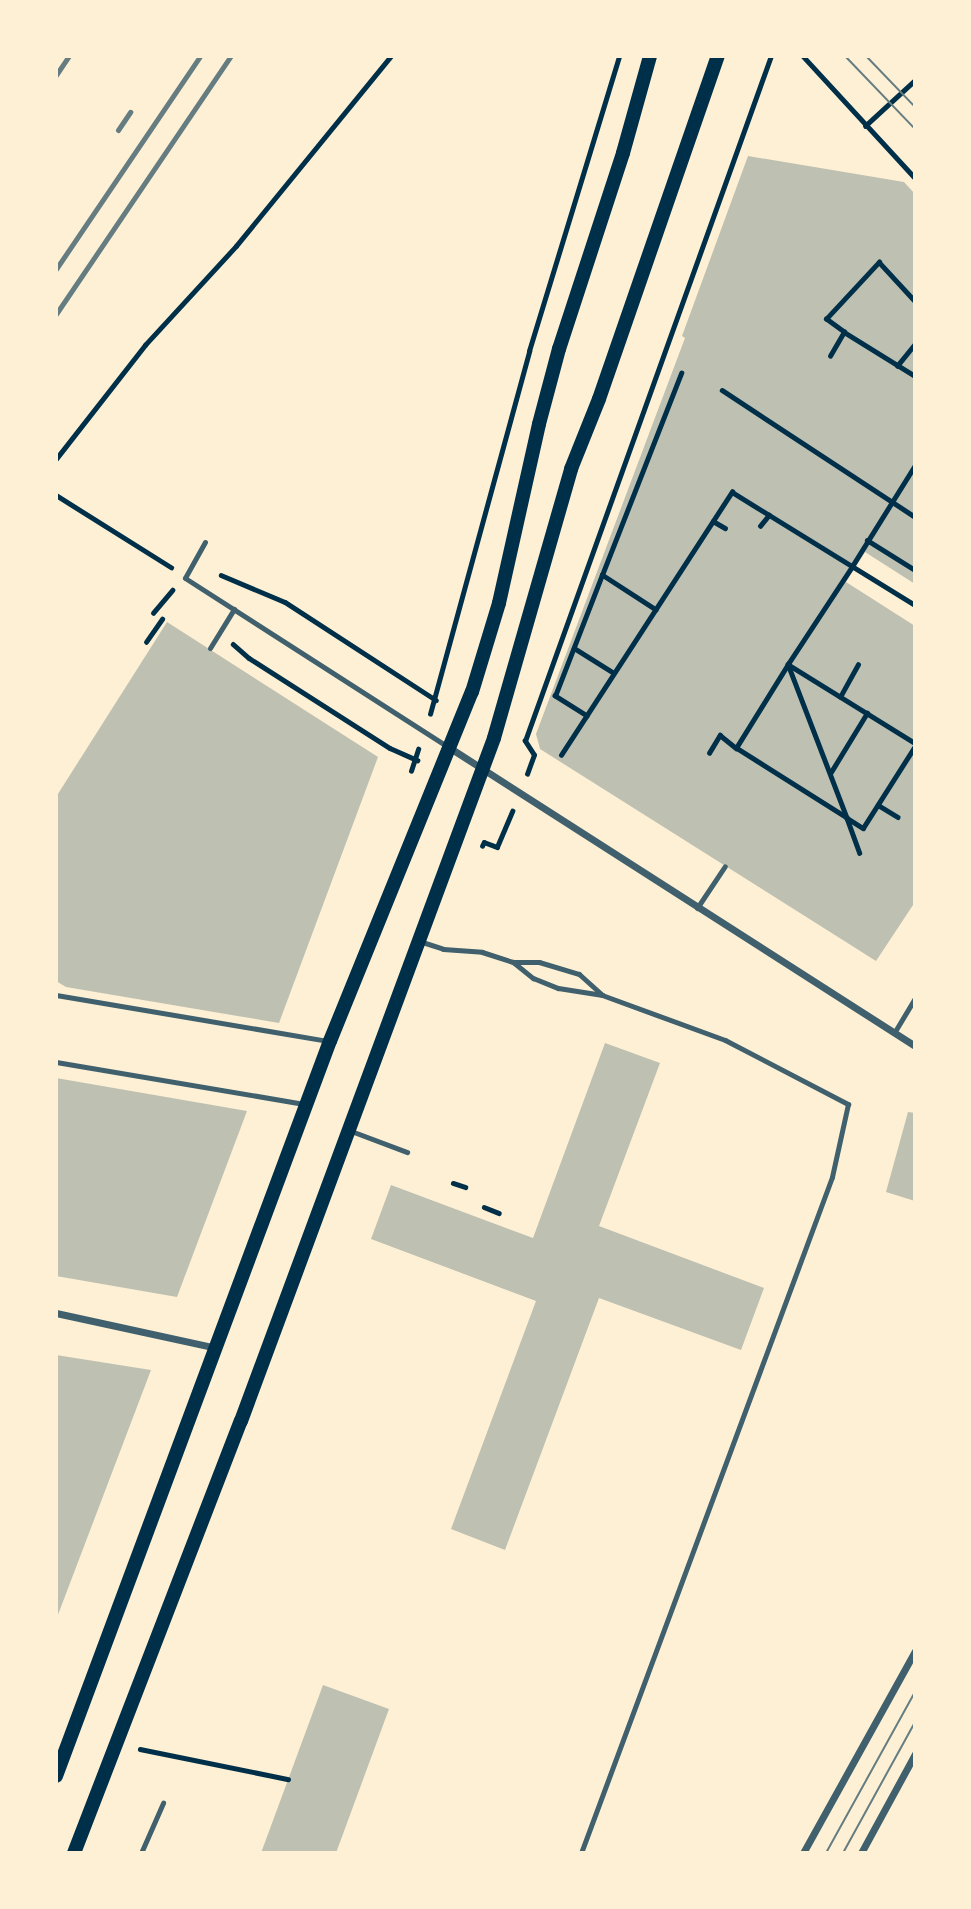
<!DOCTYPE html>
<style>
body{margin:0}
#map{position:relative;width:971px;height:1909px;overflow:hidden;background:#fdf0d5;font-family:"Sofia Sans Condensed",sans-serif}
div>[style]{position:absolute}
.building>*{inset:0;background:#bec0b2}
.path>*{height:4.5px;margin:-2.25px;padding:0 2.25px;transform-origin:2.25px;border-radius:2.25px;background:#003049}
.service>*{height:5px;margin:-2.5px;padding:0 2.5px;transform-origin:2.5px;border-radius:2.5px;background:#3f606c}
.minor>*{height:7px;margin:-3.5px;padding:0 3.5px;transform-origin:3.5px;border-radius:3.5px;background:#3f606c}
.secondary>*{height:14px;margin:-7px;padding:0 7px;transform-origin:7px;border-radius:7px;background:#003049}
.tram>*{height:2px;margin:-1px;padding:0 1px;transform-origin:1px;border-radius:1px;background:#657d81}
.rail>*{height:5px;margin:-2.5px;padding:0 2.5px;transform-origin:2.5px;border-radius:2.5px;background:#657d81}
span{translate:-50% -50%;white-space:nowrap;text-align:center;line-height:1.15;-webkit-text-stroke:5px #fdf0d5;paint-order:stroke}
.frame{position:absolute;inset:0;border:58px solid #fdf0d5;pointer-events:none}
</style>
<div id="map">
<div class="building">
<div style="clip-path:polygon(748px 156px,904px 182px,915px 194px,915px 584px,865px 552px,846px 582px,915px 626px,915px 902px,876px 961px,540px 749px,536px 734px,685px 338px,682px 336px)"></div>
<div style="clip-path:polygon(167px 622px,378px 757px,279px 1023px,66px 987px,56px 981px,56px 797px)"></div>
<div style="clip-path:polygon(605px 1043px,660px 1063px,599px 1226px,764px 1288px,741px 1350px,599px 1298px,505px 1550px,451px 1529px,536px 1301px,371px 1239px,391px 1185px,533px 1238px)"></div>
<div style="clip-path:polygon(56px 1078px,247px 1111px,177px 1297px,56px 1276px)"></div>
<div style="clip-path:polygon(908px 1112px,915px 1113px,915px 1201px,886px 1192px)"></div>
<div style="clip-path:polygon(56px 1355px,151px 1370px,56px 1620px)"></div>
<div style="clip-path:polygon(323px 1685px,389px 1709px,336px 1853px,261px 1853px)"></div>
</div>
<div class="path">
<div style="left:803px;top:56px;width:166px;rotate:47.4deg"></div>
<div style="left:865px;top:126px;width:68px;rotate:-42.6deg"></div>
<div style="left:844px;top:332px;width:22px;rotate:-144deg"></div>
<div style="left:826px;top:319px;width:78px;rotate:-47.1deg"></div>
<div style="left:879px;top:262px;width:53px;rotate:47.3deg"></div>
<div style="left:830px;top:356px;width:28px;rotate:-60deg"></div>
<div style="left:844px;top:332px;width:84px;rotate:31.8deg"></div>
<div style="left:897px;top:366px;width:28px;rotate:-51deg"></div>
<div style="left:722px;top:390px;width:231px;rotate:33.3deg"></div>
<div style="left:56px;top:459px;width:145px;rotate:-52deg"></div>
<div style="left:145px;top:345px;width:134px;rotate:-47.4deg"></div>
<div style="left:236px;top:246px;width:245px;rotate:-50.8deg"></div>
<div style="left:56px;top:495px;width:136px;rotate:32.1deg"></div>
<div style="left:713px;top:521px;width:14px;rotate:30deg"></div>
<div style="left:760px;top:526px;width:14px;rotate:-51deg"></div>
<div style="left:867px;top:540px;width:57px;rotate:32deg"></div>
<div style="left:221px;top:575px;width:69px;rotate:22.9deg"></div>
<div style="left:285px;top:602px;width:180px;rotate:33deg"></div>
<div style="left:656px;top:610px;width:64px;rotate:-147.1deg"></div>
<div style="left:602px;top:575px;width:217px;rotate:-68.6deg"></div>
<div style="left:153px;top:613px;width:30px;rotate:-50deg"></div>
<div style="left:146px;top:642px;width:28px;rotate:-55deg"></div>
<div style="left:233px;top:644px;width:21px;rotate:41deg"></div>
<div style="left:249px;top:658px;width:167px;rotate:32.6deg"></div>
<div style="left:390px;top:748px;width:30px;rotate:24deg"></div>
<div style="left:574px;top:648px;width:47px;rotate:32deg"></div>
<div style="left:788px;top:664px;width:165px;rotate:69deg"></div>
<div style="left:847px;top:818px;width:131px;rotate:-147.8deg"></div>
<div style="left:736px;top:748px;width:99px;rotate:-58.2deg"></div>
<div style="left:788px;top:664px;width:115px;rotate:-56.7deg"></div>
<div style="left:851px;top:568px;width:121px;rotate:-58.1deg"></div>
<div style="left:789px;top:665px;width:148px;rotate:31.8deg"></div>
<div style="left:840px;top:697px;width:37px;rotate:-61deg"></div>
<div style="left:430px;top:714px;width:376px;rotate:-74.7deg"></div>
<div style="left:529px;top:351px;width:308px;rotate:-73deg"></div>
<div style="left:587px;top:716px;width:38px;rotate:-148deg"></div>
<div style="left:555px;top:696px;width:130px;rotate:-68.8deg"></div>
<div style="left:709px;top:753px;width:21px;rotate:-59deg"></div>
<div style="left:720px;top:735px;width:21px;rotate:39deg"></div>
<div style="left:561px;top:755px;width:314px;rotate:-57deg"></div>
<div style="left:732px;top:492px;width:215px;rotate:31.7deg"></div>
<div style="left:411px;top:771px;width:23px;rotate:-72deg"></div>
<div style="left:831px;top:772px;width:69px;rotate:-58.6deg"></div>
<div style="left:527px;top:774px;width:20px;rotate:-70deg"></div>
<div style="left:534px;top:755px;width:17px;rotate:-123deg"></div>
<div style="left:525px;top:741px;width:728px;rotate:-70.25deg"></div>
<div style="left:878px;top:805px;width:23px;rotate:31deg"></div>
<div style="left:847px;top:818px;width:19px;rotate:32deg"></div>
<div style="left:863px;top:828px;width:97px;rotate:-57.6deg"></div>
<div style="left:847px;top:818px;width:37px;rotate:70deg"></div>
<div style="left:482px;top:846px;width:4px;rotate:-63deg"></div>
<div style="left:484px;top:842px;width:14px;rotate:21deg"></div>
<div style="left:497px;top:847px;width:39px;rotate:-67deg"></div>
<div style="left:453px;top:1183px;width:13px;rotate:18deg"></div>
<div style="left:484px;top:1207px;width:16px;rotate:22deg"></div>
<div style="left:140px;top:1749px;width:151px;rotate:11.5deg"></div>
</div>
<div class="service">
<div style="left:205px;top:542px;width:41px;rotate:119.1deg"></div>
<div style="left:185px;top:578px;width:313px;rotate:32.7deg"></div>
<div style="left:210px;top:648px;width:46px;rotate:-58.4deg"></div>
<div style="left:697px;top:908px;width:50px;rotate:-56.3deg"></div>
<div style="left:419px;top:941px;width:25px;rotate:18deg"></div>
<div style="left:443px;top:949px;width:39px;rotate:4deg"></div>
<div style="left:482px;top:952px;width:33px;rotate:18deg"></div>
<div style="left:513px;top:962px;width:26px"></div>
<div style="left:539px;top:962px;width:42px;rotate:16.7deg"></div>
<div style="left:579px;top:974px;width:31px;rotate:42deg"></div>
<div style="left:513px;top:962px;width:26px;rotate:39deg"></div>
<div style="left:533px;top:978px;width:27px;rotate:22deg"></div>
<div style="left:558px;top:988px;width:45px;rotate:9deg"></div>
<div style="left:602px;top:995px;width:131px;rotate:20.1deg"></div>
<div style="left:725px;top:1040px;width:139px;rotate:27.5deg"></div>
<div style="left:848px;top:1104px;width:75px;rotate:102.4deg"></div>
<div style="left:832px;top:1177px;width:721px;rotate:110.37deg"></div>
<div style="left:56px;top:995px;width:275px;rotate:9.6deg"></div>
<div style="left:894px;top:1033px;width:41px;rotate:-59deg"></div>
<div style="left:56px;top:1062px;width:253px;rotate:9.6deg"></div>
<div style="left:351px;top:1131px;width:60px;rotate:20.6deg"></div>
<div style="left:141px;top:1853px;width:55px;rotate:-66.3deg"></div>
</div>
<div class="minor">
<div style="left:450px;top:748px;width:552px;rotate:32.65deg"></div>
<div style="left:56px;top:1313px;width:164px;rotate:12.3deg"></div>
<div style="left:803px;top:1853px;width:231px;rotate:-61deg"></div>
<div style="left:861px;top:1853px;width:113px;rotate:-61.4deg"></div>
</div>
<div class="secondary">
<div style="left:56px;top:1776px;width:784px;rotate:-69.56deg"></div>
<div style="left:330px;top:1041px;width:377px;rotate:-67.9deg"></div>
<div style="left:472px;top:692px;width:93px;rotate:-73.1deg"></div>
<div style="left:499px;top:603px;width:183px;rotate:-77.4deg"></div>
<div style="left:539px;top:424px;width:78px;rotate:-75.1deg"></div>
<div style="left:559px;top:349px;width:206px;rotate:-71.9deg"></div>
<div style="left:623px;top:153px;width:101px;rotate:-74.4deg"></div>
<div style="left:74px;top:1853px;width:463px;rotate:-68.9deg"></div>
<div style="left:241px;top:1421px;width:728px;rotate:-69.67deg"></div>
<div style="left:494px;top:738px;width:280px;rotate:-74deg"></div>
<div style="left:571px;top:469px;width:75px;rotate:-68.2deg"></div>
<div style="left:599px;top:399px;width:363px;rotate:-70.9deg"></div>
</div>
<div class="tram">
<div style="left:845px;top:56px;width:101px;rotate:46.2deg"></div>
<div style="left:866px;top:56px;width:71px;rotate:46.1deg"></div>
<div style="left:826px;top:1853px;width:184px;rotate:-61.1deg"></div>
<div style="left:843px;top:1853px;width:149px;rotate:-61.2deg"></div>
</div>
<div class="rail">
<div style="left:56px;top:75px;width:23px;rotate:-56deg"></div>
<div style="left:118px;top:130px;width:22px;rotate:-56deg"></div>
<div style="left:56px;top:269px;width:257px;rotate:-55.9deg"></div>
<div style="left:56px;top:314px;width:312px;rotate:-55.9deg"></div>
</div>
<div class="frame"></div>
</div>
